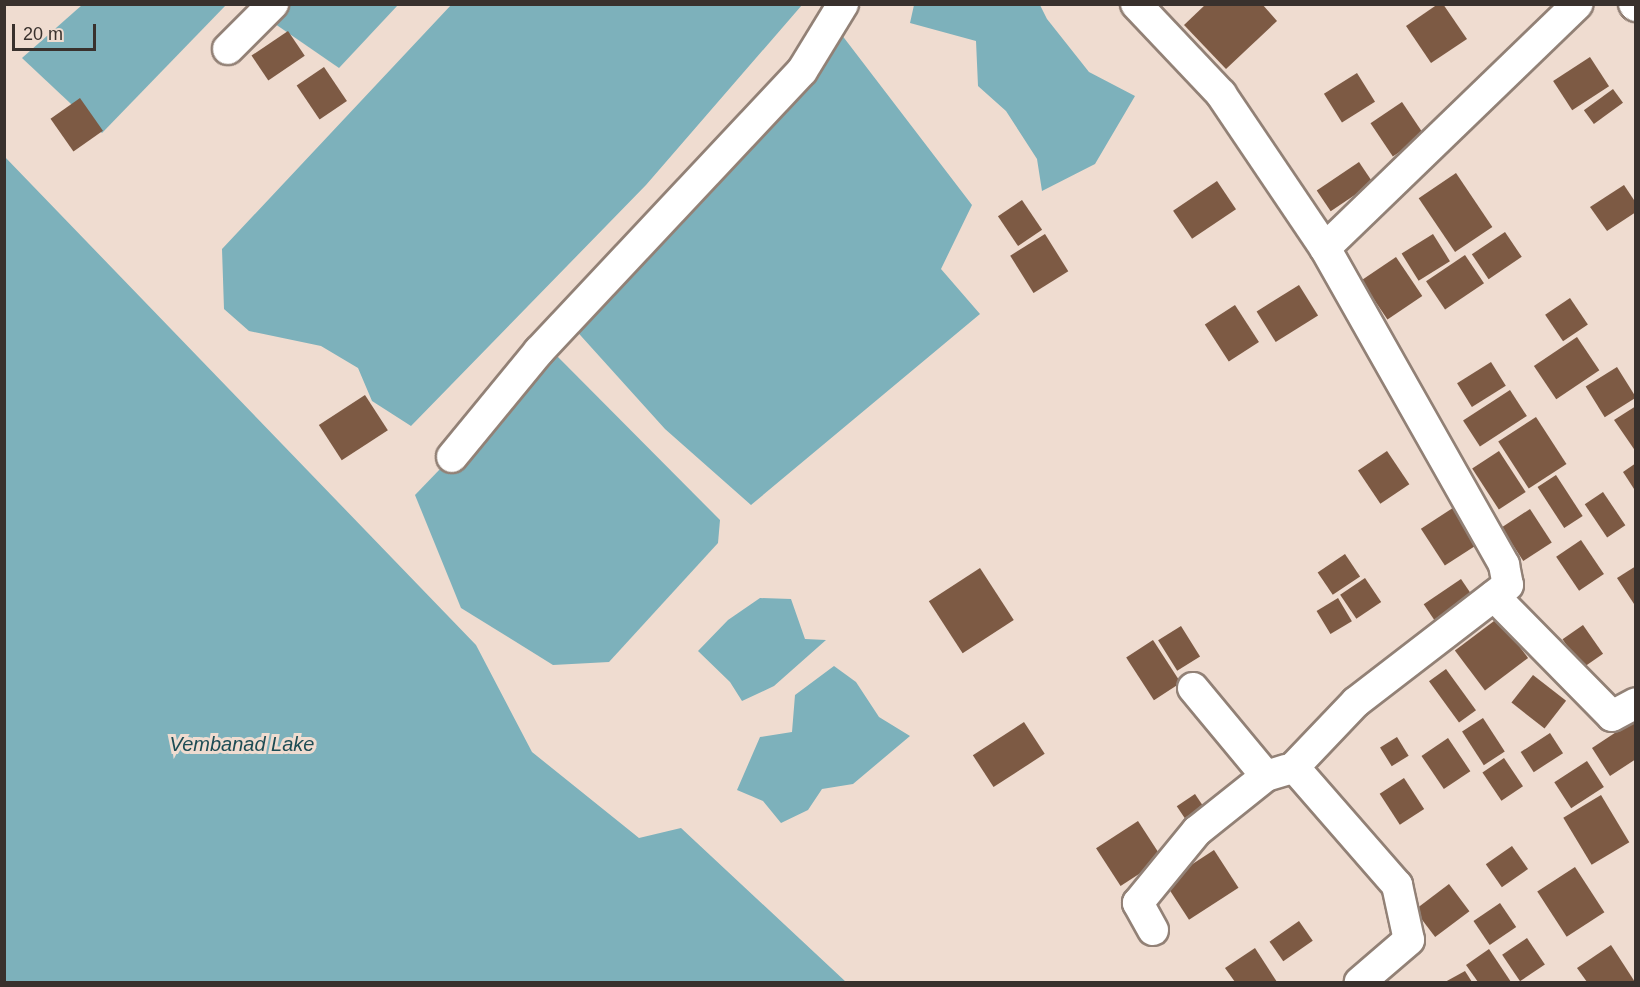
<!DOCTYPE html>
<style>
body{margin:0}
#map{position:relative;width:1640px;height:987px;overflow:hidden;background:#efdcd0;font-family:Arial,sans-serif}
div>[style]{position:absolute}
.water>*{inset:0;background:#7db1bb}
.building>*{inset:0;background:#7d5a44;transform-origin:0 0}
.roads{filter:drop-shadow(2px 0 #928176) drop-shadow(-2px 0 #928176) drop-shadow(0 2px #928176) drop-shadow(0 -2px #928176)}
.minor>*{height:30px;margin:-15px;padding:0 15px;transform-origin:15px;border-radius:15px;background:#fff}
span{translate:-50% -50%;white-space:nowrap;text-align:center;line-height:1.15;-webkit-text-stroke:6px #efdcd0;paint-order:stroke}
.water-label{font-size:20px;color:#1d4c54;font-style:italic}
.frame{position:absolute;inset:0;border:6px solid #39312d;pointer-events:none}
.scale{position:absolute;left:12px;top:24px;width:84px;height:27px;box-sizing:border-box;border:3px solid #39312d;border-top:0;padding-left:8px;font-size:18px;line-height:21px;white-space:nowrap;color:#39312d;-webkit-text-stroke:4px #efdcd0;paint-order:stroke}
</style>
<div id="map">
<div class="water">
<div style="clip-path:polygon(452px 4px,802px 5px,646px 185px,411px 426px,372px 401px,358px 368px,321px 346px,249px 331px,224px 309px,222px 249px)"></div>
<div style="clip-path:polygon(82px 5px,226px 5px,102px 133px,22px 58px)"></div>
<div style="clip-path:polygon(278px 5px,398px 5px,339px 68px,265px 17px)"></div>
<div style="clip-path:polygon(914px 5px,1040px 5px,1047px 19px,1089px 72px,1135px 96px,1095px 164px,1042px 191px,1037px 159px,1006px 111px,978px 86px,976px 41px,910px 23px)"></div>
<div style="clip-path:polygon(838px 30px,972px 205px,941px 269px,980px 314px,751px 505px,665px 429px,572px 326px)"></div>
<div style="clip-path:polygon(4px 156px,476px 645px,532px 752px,639px 838px,681px 828px,846px 982px,5px 982px)"></div>
<div style="clip-path:polygon(553px 352px,720px 520px,718px 543px,609px 662px,553px 665px,461px 608px,415px 495px)"></div>
<div style="clip-path:polygon(760px 598px,791px 599px,805px 639px,826px 640px,774px 686px,742px 701px,730px 682px,698px 651px,728px 620px)"></div>
<div style="clip-path:polygon(834px 666px,856px 682px,879px 717px,910px 736px,853px 784px,822px 789px,808px 810px,781px 823px,763px 801px,737px 790px,760px 737px,792px 732px,795px 695px)"></div>
</div>
<div class="building">
<div style="clip-path:polygon(1206px 4px,1262px 4px,1277px 21px,1226px 69px,1184px 25px)"></div>
<div style="clip-path:polygon(1438px 4px,1443px 4px,1467px 39px,1431px 63px,1406px 26px)"></div>
<div style="left:288px;top:31px;width:30px;height:44px;rotate:56deg"></div>
<div style="left:1590px;top:57px;width:35px;height:44px;rotate:57deg"></div>
<div style="left:324px;top:67px;width:41px;height:33px;rotate:56deg"></div>
<div style="left:1357px;top:73px;width:34px;height:39px;rotate:58deg"></div>
<div style="left:1613px;top:89px;width:17px;height:36px;rotate:54deg"></div>
<div style="left:80px;top:98px;width:40px;height:36px;rotate:55deg"></div>
<div style="left:1402px;top:102px;width:40px;height:38px;rotate:56deg"></div>
<div style="left:1359px;top:162px;width:25px;height:51px;rotate:56deg"></div>
<div style="left:1456px;top:173px;width:65px;height:45px;rotate:56deg"></div>
<div style="left:1217px;top:181px;width:34px;height:53px;rotate:56deg"></div>
<div style="clip-path:polygon(1624px 185px,1636px 203px,1636px 212px,1607px 231px,1590px 207px)"></div>
<div style="left:1022px;top:200px;width:36px;height:29px;rotate:56deg"></div>
<div style="left:1505px;top:232px;width:30px;height:40px;rotate:56deg"></div>
<div style="left:1045px;top:234px;width:44px;height:41px;rotate:58deg"></div>
<div style="left:1433px;top:234px;width:32px;height:37px;rotate:58deg"></div>
<div style="left:1465px;top:255px;width:34px;height:47px;rotate:56deg"></div>
<div style="left:1396px;top:257px;width:47px;height:42px;rotate:56deg"></div>
<div style="left:1299px;top:285px;width:36px;height:50px;rotate:58deg"></div>
<div style="left:1570px;top:298px;width:32px;height:30px;rotate:56deg"></div>
<div style="left:1235px;top:305px;width:44px;height:36px;rotate:57deg"></div>
<div style="left:1577px;top:337px;width:40px;height:52px;rotate:56deg"></div>
<div style="left:1491px;top:362px;width:28px;height:40px;rotate:58deg"></div>
<div style="left:1617px;top:367px;width:36px;height:37px;rotate:58deg"></div>
<div style="left:1510px;top:390px;width:31px;height:56px;rotate:57deg"></div>
<div style="left:365px;top:395px;width:42px;height:55px;rotate:57deg"></div>
<div style="clip-path:polygon(1636px 406px,1636px 452px,1614px 420px)"></div>
<div style="left:1536px;top:417px;width:56px;height:45px;rotate:57deg"></div>
<div style="left:1387px;top:451px;width:40px;height:35px;rotate:56deg"></div>
<div style="left:1499px;top:451px;width:49px;height:32px;rotate:57deg"></div>
<div style="clip-path:polygon(1636px 463px,1636px 492px,1623px 472px)"></div>
<div style="left:1556px;top:475px;width:49px;height:22px;rotate:57deg"></div>
<div style="left:1603px;top:492px;width:40px;height:22px;rotate:56deg"></div>
<div style="left:1462px;top:502px;width:44px;height:49px;rotate:57deg"></div>
<div style="left:1530px;top:509px;width:40px;height:34px;rotate:57deg"></div>
<div style="left:1581px;top:540px;width:41px;height:30px;rotate:56deg"></div>
<div style="left:1345px;top:554px;width:27px;height:33px;rotate:56deg"></div>
<div style="clip-path:polygon(1636px 566px,1636px 607px,1617px 578px)"></div>
<div style="left:980px;top:568px;width:62px;height:61px;rotate:57deg"></div>
<div style="left:1365px;top:578px;width:29px;height:30px;rotate:56deg"></div>
<div style="left:1461px;top:579px;width:29px;height:45px;rotate:56deg"></div>
<div style="left:1338px;top:598px;width:27px;height:25px;rotate:59deg"></div>
<div style="left:1498px;top:618px;width:50px;height:54px;rotate:53deg"></div>
<div style="left:1583px;top:625px;width:35px;height:25px;rotate:55deg"></div>
<div style="left:1181px;top:626px;width:36px;height:27px;rotate:58deg"></div>
<div style="left:1153px;top:640px;width:51px;height:32px;rotate:57deg"></div>
<div style="left:1446px;top:669px;width:51px;height:21px;rotate:54deg"></div>
<div style="left:1533px;top:675px;width:42px;height:35px;rotate:38deg"></div>
<div style="left:1483px;top:718px;width:40px;height:25px;rotate:57deg"></div>
<div style="clip-path:polygon(1636px 719px,1636px 759px,1610px 776px,1592px 748px)"></div>
<div style="left:1024px;top:722px;width:38px;height:61px;rotate:57deg"></div>
<div style="left:1550px;top:733px;width:24px;height:35px;rotate:57deg"></div>
<div style="left:1397px;top:737px;width:22px;height:20px;rotate:58deg"></div>
<div style="left:1448px;top:738px;width:40px;height:32px;rotate:56deg"></div>
<div style="left:1504px;top:758px;width:34px;height:26px;rotate:56deg"></div>
<div style="left:1587px;top:761px;width:31px;height:39px;rotate:57deg"></div>
<div style="left:1404px;top:778px;width:37px;height:29px;rotate:57deg"></div>
<div style="left:1195px;top:794px;width:22px;height:22px;rotate:56deg"></div>
<div style="left:1601px;top:795px;width:55px;height:44px;rotate:59deg"></div>
<div style="left:1138px;top:821px;width:45px;height:50px;rotate:57deg"></div>
<div style="left:1512px;top:846px;width:28px;height:32px;rotate:55deg"></div>
<div style="left:1214px;top:850px;width:45px;height:59px;rotate:57deg"></div>
<div style="left:1575px;top:867px;width:54px;height:45px;rotate:57deg"></div>
<div style="left:1449px;top:884px;width:34px;height:43px;rotate:53deg"></div>
<div style="left:1500px;top:903px;width:29px;height:32px;rotate:56deg"></div>
<div style="left:1299px;top:921px;width:24px;height:36px;rotate:55deg"></div>
<div style="left:1527px;top:938px;width:32px;height:30px;rotate:56deg"></div>
<div style="clip-path:polygon(1611px 945px,1635px 982px,1587px 982px,1577px 968px)"></div>
<div style="clip-path:polygon(1255px 948px,1277px 982px,1235px 982px,1225px 968px)"></div>
<div style="clip-path:polygon(1489px 949px,1511px 982px,1478px 982px,1466px 965px)"></div>
<div style="clip-path:polygon(1465px 971px,1472px 982px,1445px 982px)"></div>
</div>
<div class="roads">
<div class="minor">
<div style="left:1136px;top:4px;width:124px;rotate:46.6deg"></div>
<div style="left:1221px;top:94px;width:186px;rotate:56deg"></div>
<div style="left:1325px;top:248px;width:364px;rotate:60.5deg"></div>
<div style="left:1504px;top:565px;width:20px;rotate:79deg"></div>
<div style="left:1508px;top:585px;width:192px;rotate:142.4deg"></div>
<div style="left:1356px;top:702px;width:90px;rotate:133.6deg"></div>
<div style="left:1294px;top:767px;width:157px;rotate:48.9deg"></div>
<div style="left:1397px;top:885px;width:56px;rotate:77.7deg"></div>
<div style="left:1409px;top:940px;width:65px;rotate:139.4deg"></div>
<div style="left:1634px;top:4px;width:3px;rotate:45deg"></div>
<div style="left:228px;top:49px;width:64px;rotate:-45deg"></div>
<div style="left:1325px;top:248px;width:351px;rotate:-44deg"></div>
<div style="left:452px;top:457px;width:137px;rotate:-50.6deg"></div>
<div style="left:539px;top:351px;width:384px;rotate:-46.8deg"></div>
<div style="left:802px;top:71px;width:79px;rotate:-58.5deg"></div>
<div style="left:1494px;top:596px;width:168px;rotate:45.5deg"></div>
<div style="left:1612px;top:716px;width:27px;rotate:-28deg"></div>
<div style="left:1193px;top:688px;width:114px;rotate:50.3deg"></div>
<div style="left:1266px;top:776px;width:21px;rotate:-17deg"></div>
<div style="left:1153px;top:930px;width:31px;rotate:-119deg"></div>
<div style="left:1138px;top:903px;width:93px;rotate:-50.7deg"></div>
<div style="left:1197px;top:831px;width:88px;rotate:-38.6deg"></div>
</div>
</div>
<div class="water-label">
<span style="left:242px;top:744px">Vembanad Lake</span>
</div>
<div class="frame"></div>
<div class="scale">20 m</div>
</div>
